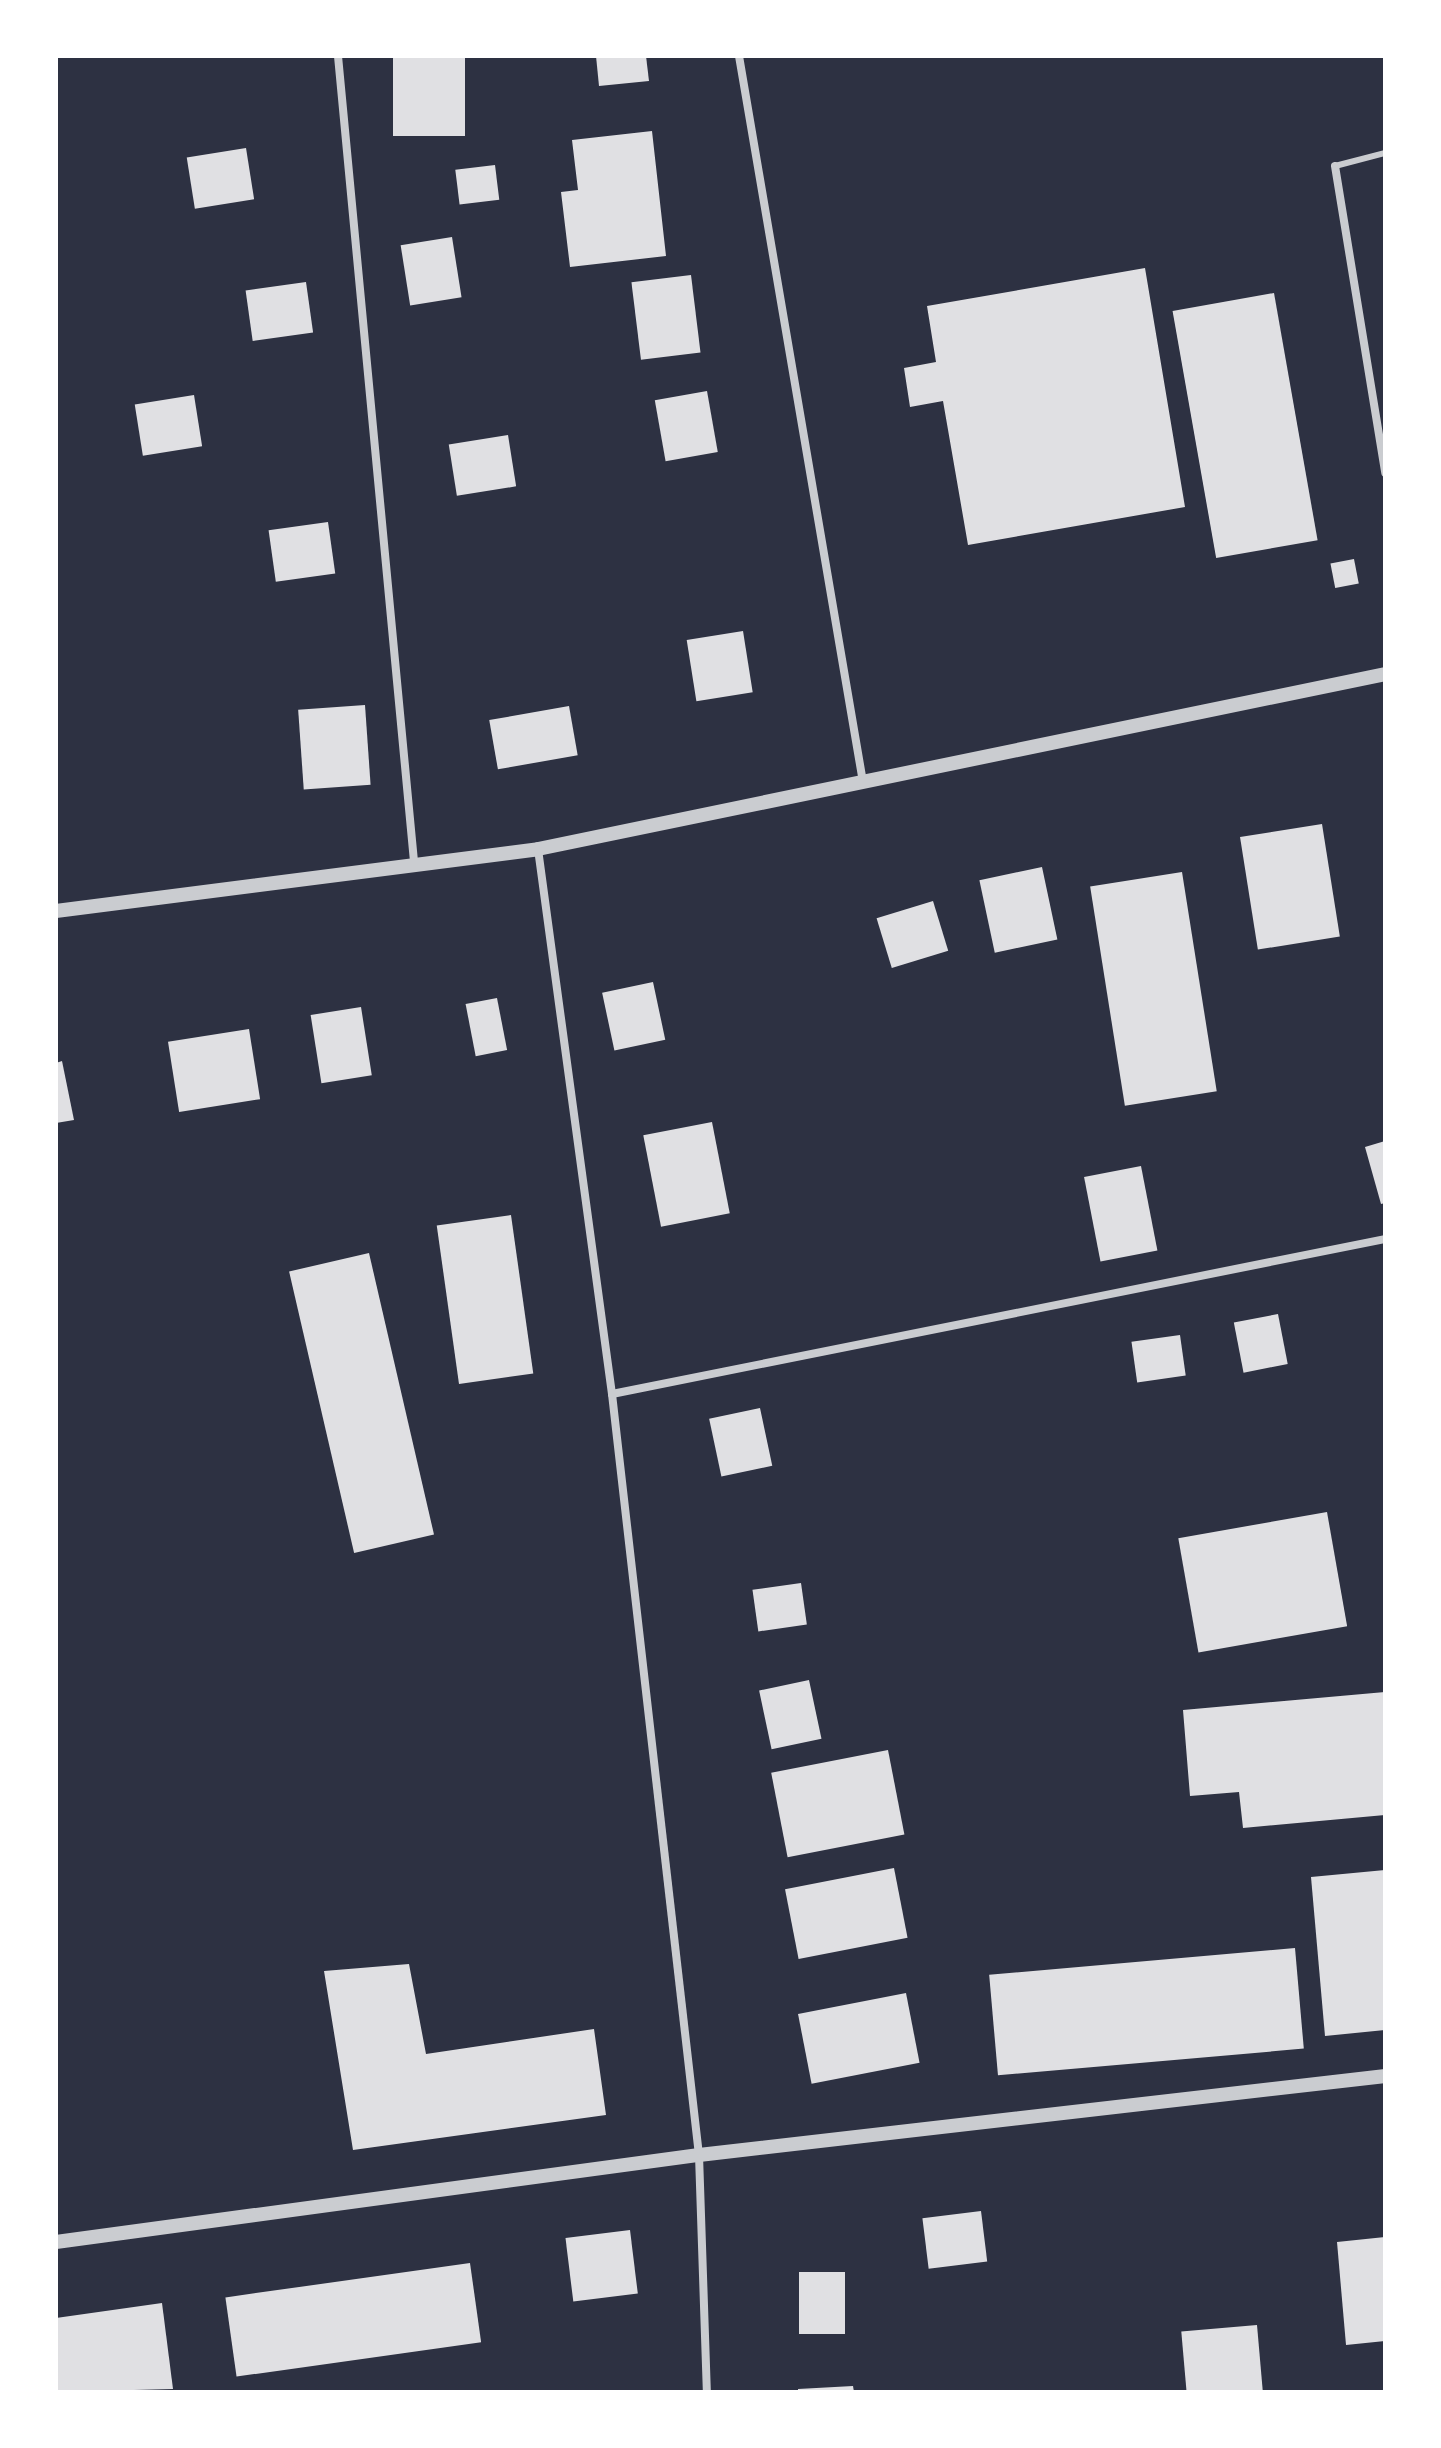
<!DOCTYPE html>
<style>
body{margin:0}
#map{position:relative;width:1441px;height:2448px;overflow:hidden;background:#2d3142;font-family:"Fira Sans",sans-serif}
div>[style]{position:absolute}
.building>*{inset:0;background:#e0e0e3;transform-origin:0 0}
.service>*{height:6px;margin:-3px;padding:0 3px;transform-origin:3px;border-radius:3px;background:#caccd0}
.minor>*{height:8px;margin:-4px;padding:0 4px;transform-origin:4px;border-radius:4px;background:#caccd0}
.tertiary>*{height:14px;margin:-7px;padding:0 7px;transform-origin:7px;border-radius:7px;background:#caccd0}
span{translate:-50% -50%;white-space:nowrap;text-align:center;line-height:1.15;-webkit-text-stroke:6px #fff;paint-order:stroke}
.frame{position:absolute;inset:0;border:58px solid #fff;pointer-events:none}
</style>
<div id="map">
<div class="building">
<div style="left:393px;top:56px;width:72px;height:80px"></div>
<div style="clip-path:polygon(596px 56px,646px 56px,649px 81px,599px 86px)"></div>
<div style="clip-path:polygon(652px 131px,666px 256px,570px 267px,561px 192px,578px 190px,572px 140px)"></div>
<div style="left:246px;top:148px;width:52px;height:60px;rotate:81deg"></div>
<div style="left:495px;top:165px;width:35px;height:40px;rotate:83deg"></div>
<div style="left:452px;top:237px;width:61px;height:52px;rotate:81deg"></div>
<div style="clip-path:polygon(1145px 268px,1185px 507px,968px 545px,943px 401px,910px 407px,904px 368px,936px 362px,927px 306px)"></div>
<div style="left:691px;top:275px;width:78px;height:60px;rotate:83deg"></div>
<div style="left:306px;top:282px;width:51px;height:61px;rotate:82deg"></div>
<div style="left:1274px;top:293px;width:251px;height:103px;rotate:80deg"></div>
<div style="left:707px;top:391px;width:62px;height:53px;rotate:80deg"></div>
<div style="left:194px;top:395px;width:52px;height:60px;rotate:81deg"></div>
<div style="left:508px;top:435px;width:52px;height:60px;rotate:81deg"></div>
<div style="left:328px;top:522px;width:52px;height:60px;rotate:82deg"></div>
<div style="left:1354px;top:559px;width:25px;height:24px;rotate:79deg"></div>
<div style="left:743px;top:631px;width:62px;height:57px;rotate:81deg"></div>
<div style="left:365px;top:705px;width:80px;height:67px;rotate:86deg"></div>
<div style="left:569px;top:706px;width:50px;height:81px;rotate:80deg"></div>
<div style="left:1322px;top:824px;width:114px;height:83px;rotate:81deg"></div>
<div style="left:1042px;top:867px;width:74px;height:64px;rotate:78deg"></div>
<div style="left:1182px;top:872px;width:222px;height:93px;rotate:81deg"></div>
<div style="left:933px;top:901px;width:52px;height:59px;rotate:73deg"></div>
<div style="left:653px;top:982px;width:59px;height:52px;rotate:78deg"></div>
<div style="left:497px;top:998px;width:53px;height:32px;rotate:79deg"></div>
<div style="left:361px;top:1007px;width:69px;height:51px;rotate:81deg"></div>
<div style="left:249px;top:1029px;width:71px;height:82px;rotate:81deg"></div>
<div style="clip-path:polygon(62px 1061px,74px 1120px,56px 1123px,56px 1063px)"></div>
<div style="left:712px;top:1122px;width:93px;height:70px;rotate:79deg"></div>
<div style="clip-path:polygon(1385px 1141px,1385px 1203px,1381px 1204px,1365px 1147px)"></div>
<div style="left:1141px;top:1166px;width:86px;height:58px;rotate:79deg"></div>
<div style="left:511px;top:1215px;width:160px;height:75px;rotate:82deg"></div>
<div style="left:369px;top:1253px;width:289px;height:82px;rotate:77deg"></div>
<div style="left:1278px;top:1314px;width:51px;height:45px;rotate:79deg"></div>
<div style="left:1180px;top:1335px;width:41px;height:49px;rotate:82deg"></div>
<div style="left:760px;top:1408px;width:59px;height:52px;rotate:78deg"></div>
<div style="left:1327px;top:1512px;width:116px;height:151px;rotate:80deg"></div>
<div style="left:801px;top:1583px;width:42px;height:49px;rotate:82deg"></div>
<div style="left:809px;top:1680px;width:60px;height:51px;rotate:78deg"></div>
<div style="clip-path:polygon(1385px 1692px,1385px 1815px,1243px 1828px,1239px 1792px,1190px 1796px,1183px 1710px)"></div>
<div style="left:888px;top:1750px;width:86px;height:119px;rotate:79deg"></div>
<div style="left:894px;top:1868px;width:71px;height:111px;rotate:79deg"></div>
<div style="clip-path:polygon(1385px 1870px,1385px 2030px,1325px 2036px,1311px 1877px)"></div>
<div style="left:1295px;top:1948px;width:101px;height:307px;rotate:85deg"></div>
<div style="clip-path:polygon(409px 1964px,426px 2054px,594px 2029px,606px 2115px,353px 2150px,324px 1971px)"></div>
<div style="left:906px;top:1993px;width:71px;height:110px;rotate:79deg"></div>
<div style="left:981px;top:2211px;width:51px;height:59px;rotate:83deg"></div>
<div style="left:630px;top:2230px;width:64px;height:65px;rotate:83deg"></div>
<div style="clip-path:polygon(1385px 2237px,1385px 2341px,1346px 2345px,1337px 2242px)"></div>
<div style="left:470px;top:2263px;width:80px;height:247px;rotate:82deg"></div>
<div style="left:799px;top:2272px;width:46px;height:62px"></div>
<div style="clip-path:polygon(162px 2303px,173px 2389px,56px 2392px,56px 2318px)"></div>
<div style="left:1257px;top:2325px;width:67px;height:76px;rotate:85deg"></div>
<div style="clip-path:polygon(853px 2386px,854px 2392px,798px 2392px,798px 2389px)"></div>
</div>
<div class="service">
<div style="left:1335px;top:166px;width:52px;rotate:-14.6deg"></div>
</div>
<div class="minor">
<div style="left:338px;top:56px;width:809px;rotate:84.61deg"></div>
<div style="left:739px;top:56px;width:737px;rotate:80.31deg"></div>
<div style="left:1335px;top:166px;width:311px;rotate:80.7deg"></div>
<div style="left:538px;top:849px;width:550px;rotate:82.27deg"></div>
<div style="left:612px;top:1394px;width:766px;rotate:83.48deg"></div>
<div style="left:699px;top:2155px;width:237px;rotate:88.1deg"></div>
<div style="left:612px;top:1394px;width:788px;rotate:-11.34deg"></div>
</div>
<div class="tertiary">
<div style="left:56px;top:911px;width:486px;rotate:-7.3deg"></div>
<div style="left:538px;top:849px;width:865px;rotate:-11.67deg"></div>
<div style="left:56px;top:2242px;width:649px;rotate:-7.71deg"></div>
<div style="left:699px;top:2155px;width:691px;rotate:-6.57deg"></div>
</div>
<div class="frame"></div>
</div>
